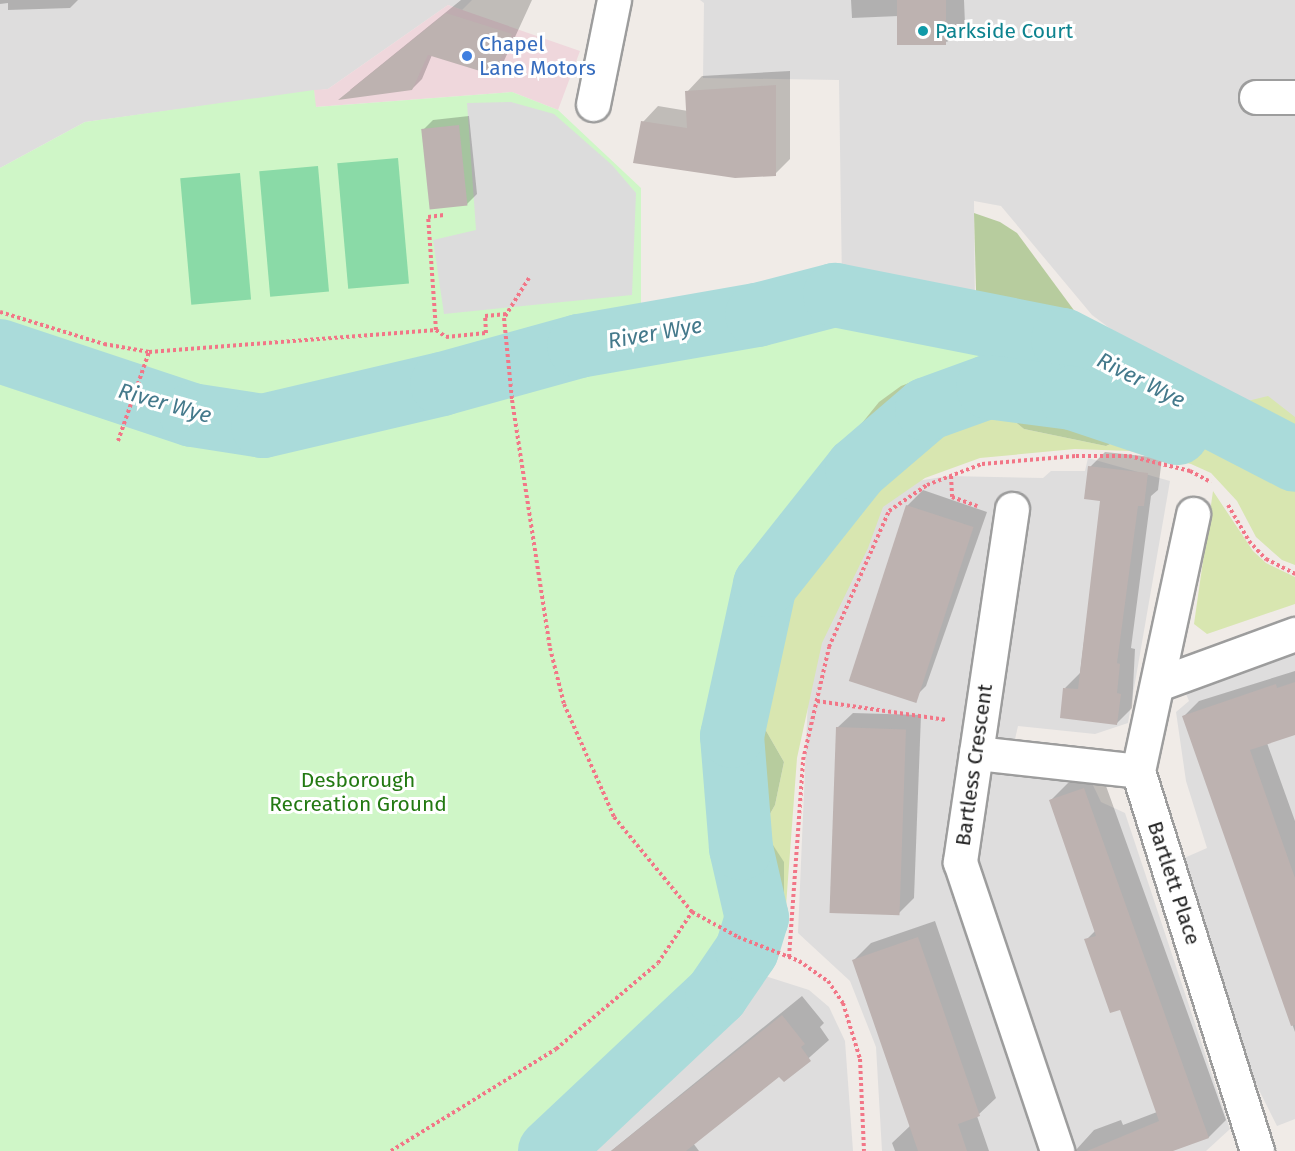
<!DOCTYPE html>
<style>
body{margin:0}
#map{position:relative;width:1295px;height:1151px;overflow:hidden;background:#f0ebe7;font-family:"Fira Sans",sans-serif}
div>[style]{position:absolute}
.residential>*{inset:0;background:#dedddd}
.commercial>*{inset:0;background:#efd7dc}
.grass>*{inset:0;background:#d8e6b0}
.forest>*{inset:0;background:#b7cc9e}
.park>*{inset:0;background:#cff6c7}
.pitch>*{inset:0;background:#8adaa7;transform-origin:0 0}
.parking>*{inset:0;background:#dcdcdc}
.shadow>*{inset:0;background:#0003}
.river>*{height:64px;margin:-32px;padding:0 32px;transform-origin:32px;border-radius:32px;background:#aadbda}
.building>*{inset:0;background:#bdb2b0;transform-origin:0 0}
.path>*{height:4px;margin-top:-2px;transform-origin:0;background:repeating-linear-gradient(90deg,#f27687 0 3px,transparent 0 6px)}
.roads{filter:drop-shadow(2px 0 #9d9d9d) drop-shadow(-2px 0 #9d9d9d) drop-shadow(0 2px #9d9d9d) drop-shadow(0 -2px #9d9d9d)}
.minor>*{height:33px;margin:-16.5px;padding:0 16.5px;transform-origin:16.5px;border-radius:16.5px;background:#fff}
.dots>*{width:16px;height:16px;translate:-50% -50%;box-sizing:border-box;border:3px solid #fff;border-radius:50%}
span{translate:-50% -50%;white-space:nowrap;text-align:center;line-height:1.15;-webkit-text-stroke:6px #fff;paint-order:stroke}
.culture-label{font-size:21px;color:#0d838f}
.left{translate:0 -50%;text-align:left}
.shop-label{font-size:21px;color:#366cbe}
.street-label{font-size:21px;color:#202020}
.park-label{font-size:21px;color:#237912}
.water-label{font-size:22px;color:#44798b;font-style:italic}
</style>
<div id="map">
<div class="residential">
<div style="clip-path:polygon(0 0,472px 0,462px 10px,448px 5px,328px 89px,85px 122px,0 168px)"></div>
<div style="clip-path:polygon(700px 0,1295px 0,1295px 439px,1143px 353px,1092px 315px,1001px 206px,974px 201px,975px 313px,874px 279px,842px 283px,839px 80px,703px 78px,704px 3px)"></div>
<div style="clip-path:polygon(1088px 458px,1170px 481px,1128px 723px,1095px 734px,1018px 726px,1008px 770px,1091px 781px,1101px 802px,1125px 813px,1230px 1129px,1206px 1151px,882px 1151px,876px 1047px,850px 981px,798px 933px,810px 652px,879px 503px,905px 483px,948px 476px,1043px 478px,1051px 471px,1085px 471px)"></div>
<div style="clip-path:polygon(1295px 650px,1295px 1119px,1277px 1126px,1255px 1082px,1182px 859px,1207px 848px,1186px 781px,1176px 712px,1189px 701px,1184px 689px)"></div>
<div style="clip-path:polygon(762px 975px,809px 990px,829px 1007px,845px 1041px,853px 1151px,556px 1151px,735px 989px)"></div>
</div>
<div class="commercial">
<div style="clip-path:polygon(448px 5px,580px 51px,558px 110px,512px 92px,315px 107px,314px 90px,328px 89px)"></div>
</div>
<div class="grass">
<div style="clip-path:polygon(1268px 396px,1295px 417px,1295px 565px,1282px 560px,1256px 537px,1237px 501px,1211px 473px,1191px 464px,1130px 451px,1075px 449px,980px 458px,925px 478px,883px 507px,868px 548px,822px 643px,797px 758px,784px 933px,766px 927px,784px 907px,784px 863px,762px 828px,775px 805px,784px 762px,761px 722px,774px 691px,781px 654px,775px 633px,779px 616px,806px 584px,824px 528px,852px 511px,907px 463px,918px 437px,981px 412px,1001px 410px,1024px 429px,1106px 446px,1178px 418px)"></div>
<div style="clip-path:polygon(1213px 491px,1253px 551px,1266px 563px,1295px 577px,1295px 604px,1207px 634px,1194px 624px)"></div>
</div>
<div class="forest">
<div style="clip-path:polygon(974px 213px,1000px 222px,1017px 233px,1090px 332px,1062px 337px,977px 327px)"></div>
<div style="clip-path:polygon(825px 306px,879px 313px,960px 338px,1089px 355px,1183px 412px,1106px 446px,1024px 429px,1001px 410px,981px 412px,918px 437px,907px 463px,852px 511px,824px 528px,806px 584px,779px 616px,775px 633px,781px 654px,774px 691px,761px 722px,784px 762px,775px 805px,762px 828px,784px 862px,784px 907px,766px 927px,735px 917px,610px 709px,795px 409px)"></div>
</div>
<div class="park">
<div style="clip-path:polygon(314px 90px,316px 107px,512px 92px,558px 110px,641px 188px,641px 325px,527px 346px,528px 368px,825px 306px,879px 313px,960px 338px,1089px 355px,1183px 412px,1159px 414px,1114px 394px,1000px 362px,938px 372px,901px 386px,879px 402px,796px 505px,739px 597px,730px 617px,707px 705px,709px 722px,725px 749px,739px 869px,742px 932px,723px 942px,770px 949px,762px 975px,735px 989px,556px 1151px,0 1151px,0 168px,85px 122px)"></div>
</div>
<div class="pitch">
<div style="left:398px;top:158px;width:126px;height:61px;rotate:85deg"></div>
<div style="left:318px;top:166px;width:126px;height:59px;rotate:85deg"></div>
<div style="left:240px;top:173px;width:127px;height:60px;rotate:85deg"></div>
</div>
<div class="parking">
<div style="clip-path:polygon(511px 102px,554px 114px,612px 165px,636px 193px,632px 295px,444px 314px,433px 240px,476px 230px,467px 103px)"></div>
</div>
<div class="shadow">
<div style="clip-path:polygon(0 0,78px 0,70px 8px,8px 10px,8px 3px,0 4px)"></div>
<div style="clip-path:polygon(461px 0,532px 0,503px 63px,493px 73px,432px 55px,422px 79px,412px 89px,350px 90px)"></div>
<div style="clip-path:polygon(851px 0,964px 0,965px 24px,947px 42px,899px 16px,852px 18px)"></div>
<div style="clip-path:polygon(790px 71px,790px 159px,775px 174px,643px 122px,658px 106px,688px 111px,687px 92px,702px 76px)"></div>
<div style="clip-path:polygon(469px 116px,477px 194px,467px 204px,423px 130px,433px 120px)"></div>
<div style="clip-path:polygon(1105px 452px,1162px 458px,1158px 490px,1151px 496px,1131px 648px,1135px 649px,1132px 708px,1117px 723px,1065px 688px,1080px 673px,1102px 500px,1090px 467px)"></div>
<div style="clip-path:polygon(923px 490px,987px 512px,926px 686px,911px 701px,907px 506px)"></div>
<div style="clip-path:polygon(1295px 671px,1295px 733px,1267px 743px,1295px 821px,1295px 1032px,1184px 716px,1199px 701px)"></div>
<div style="clip-path:polygon(853px 713px,921px 715px,914px 898px,898px 914px,837px 728px)"></div>
<div style="clip-path:polygon(1101px 772px,1226px 1120px,1209px 1137px,1168px 1151px,1075px 1151px,1094px 1130px,1121px 1120px,1123px 1125px,1157px 1112px,1121px 1008px,1086px 940px,1096px 930px,1051px 800px,1068px 783px)"></div>
<div style="clip-path:polygon(935px 921px,996px 1098px,977px 1116px,989px 1151px,895px 1151px,892px 1143px,911px 1125px,854px 960px,871px 943px)"></div>
<div style="clip-path:polygon(802px 996px,824px 1023px,820px 1027px,829px 1040px,784px 1080px,780px 1075px,693px 1143px,699px 1151px,611px 1151px)"></div>
</div>
<div class="river">
<div style="left:0;top:351px;width:202px;rotate:18.4deg"></div>
<div style="left:192px;top:415px;width:72px;rotate:8.8deg"></div>
<div style="left:263px;top:426px;width:184px;rotate:-13.2deg"></div>
<div style="left:442px;top:384px;width:142px;rotate:-15.5deg"></div>
<div style="left:579px;top:346px;width:181px;rotate:-9.9deg"></div>
<div style="left:757px;top:315px;width:81px;rotate:-14.4deg"></div>
<div style="left:835px;top:295px;width:232px;rotate:11.2deg"></div>
<div style="left:1063px;top:340px;width:261px;rotate:27.3deg"></div>
<div style="left:550px;top:1151px;width:229px;rotate:-43.2deg"></div>
<div style="left:717px;top:994px;width:53px;rotate:-55.7deg"></div>
<div style="left:747px;top:950px;width:34px;rotate:-73deg"></div>
<div style="left:757px;top:918px;width:72px;rotate:-102.9deg"></div>
<div style="left:741px;top:848px;width:112px;rotate:-94.6deg"></div>
<div style="left:732px;top:736px;width:155px;rotate:-77.7deg"></div>
<div style="left:765px;top:585px;width:148px;rotate:-51.6deg"></div>
<div style="left:857px;top:469px;width:92px;rotate:-40.6deg"></div>
<div style="left:927px;top:409px;width:65px;rotate:-19.8deg"></div>
<div style="left:988px;top:387px;width:85px;rotate:7.5deg"></div>
<div style="left:1072px;top:398px;width:111px;rotate:18.4deg"></div>
</div>
<div class="building">
<div style="left:897px;top:0;width:49px;height:45px"></div>
<div style="clip-path:polygon(446px 13px,512px 34px,493px 75px,428px 55px,412px 90px,338px 100px)"></div>
<div style="clip-path:polygon(776px 85px,776px 176px,735px 178px,633px 163px,641px 121px,687px 128px,685px 91px)"></div>
<div style="left:459px;top:125px;width:81px;height:38px;rotate:84deg"></div>
<div style="clip-path:polygon(1088px 466px,1148px 473px,1144px 506px,1138px 506px,1117px 663px,1120px 664px,1117px 693px,1121px 694px,1117px 725px,1060px 718px,1063px 688px,1078px 689px,1100px 501px,1084px 499px)"></div>
<div style="left:906px;top:505px;width:71px;height:185px;rotate:18deg"></div>
<div style="clip-path:polygon(1295px 682px,1295px 735px,1250px 750px,1295px 878px,1295px 1025px,1291px 1026px,1182px 716px,1276px 684px,1277px 688px)"></div>
<div style="left:836px;top:727px;width:70px;height:186px;rotate:2deg"></div>
<div style="clip-path:polygon(1084px 788px,1209px 1138px,1173px 1151px,1087px 1151px,1159px 1121px,1120px 1010px,1110px 1013px,1084px 939px,1096px 936px,1049px 800px)"></div>
<div style="clip-path:polygon(918px 937px,980px 1116px,958px 1124px,967px 1151px,918px 1151px,852px 960px)"></div>
<div style="clip-path:polygon(782px 1015px,805px 1044px,801px 1047px,811px 1061px,784px 1082px,779px 1077px,686px 1151px,611px 1151px)"></div>
</div>
<div class="path">
<div style="left:529px;top:278px;width:47px;rotate:122deg"></div>
<div style="left:504px;top:318px;width:82px;rotate:84.4deg"></div>
<div style="left:512px;top:400px;width:251px;rotate:81.3deg"></div>
<div style="left:550px;top:648px;width:58px;rotate:76deg"></div>
<div style="left:564px;top:704px;width:124px;rotate:66.1deg"></div>
<div style="left:614px;top:817px;width:123px;rotate:50.6deg"></div>
<div style="left:0;top:312px;width:109px;rotate:17.1deg"></div>
<div style="left:104px;top:344px;width:46px;rotate:10.1deg"></div>
<div style="left:436px;top:330px;width:12px;rotate:35deg"></div>
<div style="left:446px;top:337px;width:40px;rotate:-5.7deg"></div>
<div style="left:486px;top:333px;width:17px;rotate:-93deg"></div>
<div style="left:485px;top:316px;width:22px;rotate:-5deg"></div>
<div style="left:118px;top:441px;width:94px;rotate:-70.8deg"></div>
<div style="left:149px;top:352px;width:288px;rotate:-4.4deg"></div>
<div style="left:436px;top:330px;width:113px;rotate:-94deg"></div>
<div style="left:428px;top:217px;width:16px;rotate:-7deg"></div>
<div style="left:951px;top:476px;width:21px;rotate:87deg"></div>
<div style="left:952px;top:497px;width:27px;rotate:20deg"></div>
<div style="left:1228px;top:505px;width:42px;rotate:59.7deg"></div>
<div style="left:1249px;top:541px;width:25px;rotate:47deg"></div>
<div style="left:1266px;top:559px;width:33px;rotate:27deg"></div>
<div style="left:817px;top:701px;width:131px;rotate:8.3deg"></div>
<div style="left:789px;top:957px;width:197px;rotate:-85.9deg"></div>
<div style="left:803px;top:760px;width:116px;rotate:-77deg"></div>
<div style="left:829px;top:647px;width:149px;rotate:-66.2deg"></div>
<div style="left:889px;top:511px;width:46px;rotate:-34.4deg"></div>
<div style="left:927px;top:485px;width:59px;rotate:-20.9deg"></div>
<div style="left:982px;top:464px;width:94px;rotate:-4.9deg"></div>
<div style="left:1076px;top:456px;width:53px"></div>
<div style="left:1129px;top:456px;width:63px;rotate:13.8deg"></div>
<div style="left:1190px;top:471px;width:24px;rotate:28deg"></div>
<div style="left:391px;top:1151px;width:194px;rotate:-31.7deg"></div>
<div style="left:556px;top:1049px;width:133px;rotate:-40.1deg"></div>
<div style="left:658px;top:963px;width:61px;rotate:-56.3deg"></div>
<div style="left:692px;top:912px;width:52px;rotate:28.5deg"></div>
<div style="left:738px;top:937px;width:66px;rotate:21.5deg"></div>
<div style="left:799px;top:961px;width:35px;rotate:35deg"></div>
<div style="left:828px;top:981px;width:27px;rotate:56deg"></div>
<div style="left:843px;top:1003px;width:59px;rotate:73.1deg"></div>
<div style="left:860px;top:1059px;width:92px;rotate:87.5deg"></div>
</div>
<div class="roads">
<div class="minor">
<div style="left:1256px;top:97px;width:39px"></div>
<div style="left:593px;top:104px;width:106px;rotate:-78.6deg"></div>
<div style="left:1012px;top:509px;width:357px;rotate:98.4deg"></div>
<div style="left:960px;top:862px;width:305px;rotate:71.4deg"></div>
<div style="left:1158px;top:684px;width:146px;rotate:-20.1deg"></div>
<div style="left:976px;top:753px;width:163px;rotate:6.3deg"></div>
<div style="left:1138px;top:771px;width:398px;rotate:72.6deg"></div>
<div style="left:1138px;top:771px;width:263px;rotate:-77.9deg"></div>
</div>
</div>
<div class="dots">
<div style="left:923px;top:31px;background:#0f9aa8"></div>
<div style="left:467px;top:56px;background:#3f7fe0"></div>
</div>
<div class="culture-label">
<span class="left" style="left:935px;top:31px">Parkside Court</span>
</div>
<div class="shop-label">
<span class="left" style="left:479px;top:56px">Chapel<br>Lane Motors</span>
</div>
<div class="street-label">
<span style="left:974px;top:765px;rotate:-82deg">Bartless Crescent</span>
<span style="left:1174px;top:883px;rotate:72deg">Bartlett Place</span>
</div>
<div class="park-label">
<span style="left:358px;top:792px">Desborough<br>Recreation Ground</span>
</div>
<div class="water-label">
<span style="left:655px;top:333px;rotate:-10deg">River Wye</span>
<span style="left:1141px;top:380px;rotate:27deg">River Wye</span>
<span style="left:165px;top:403px;rotate:16deg">River Wye</span>
</div>
</div>
